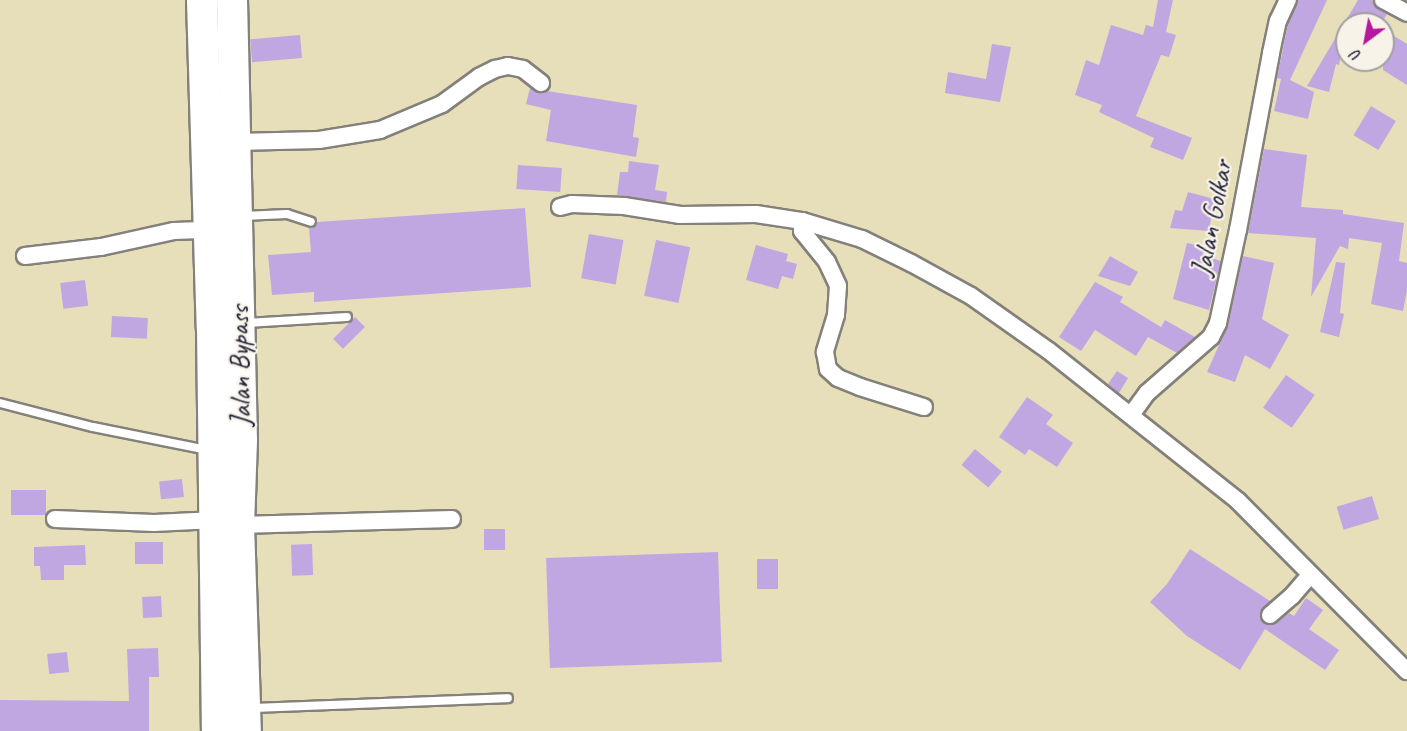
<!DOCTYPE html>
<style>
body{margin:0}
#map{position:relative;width:1407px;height:731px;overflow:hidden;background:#e6dfba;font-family:Caveat,sans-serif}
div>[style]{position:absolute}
.building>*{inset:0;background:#c0a7e2;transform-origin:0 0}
.roads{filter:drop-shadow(2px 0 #84807a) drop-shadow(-2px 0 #84807a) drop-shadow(0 2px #84807a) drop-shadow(0 -2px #84807a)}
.lane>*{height:8px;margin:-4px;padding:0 4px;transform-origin:4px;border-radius:4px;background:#fff}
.street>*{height:16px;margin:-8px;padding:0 8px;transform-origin:8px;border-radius:8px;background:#fff}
.highway>*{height:30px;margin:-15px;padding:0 15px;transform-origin:15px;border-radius:15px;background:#fff}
span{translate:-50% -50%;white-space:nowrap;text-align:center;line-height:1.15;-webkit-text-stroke:4.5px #f7f3e8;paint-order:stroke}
.street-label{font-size:28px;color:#22223b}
.north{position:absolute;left:1335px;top:12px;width:60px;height:60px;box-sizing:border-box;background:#f7f3e8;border:2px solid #a29fa3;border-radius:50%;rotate:212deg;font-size:16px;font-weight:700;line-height:24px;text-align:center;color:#22223b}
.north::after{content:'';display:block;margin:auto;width:21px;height:27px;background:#b5179e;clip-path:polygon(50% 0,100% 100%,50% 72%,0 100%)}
</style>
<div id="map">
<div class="building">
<div style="clip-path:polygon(1158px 0,1173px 0,1166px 32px,1176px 35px,1169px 57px,1161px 55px,1136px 116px,1192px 138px,1183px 160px,1150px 147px,1154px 138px,1099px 112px,1102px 105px,1075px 95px,1086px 60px,1099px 65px,1111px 25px,1143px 35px,1146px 25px,1153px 27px)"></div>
<div style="clip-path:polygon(1298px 0,1327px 0,1290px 80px,1314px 92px,1308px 119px,1274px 111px,1281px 79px,1277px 78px,1288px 24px)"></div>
<div style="clip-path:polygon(1358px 0,1372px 0,1374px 6px,1387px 14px,1381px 24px,1347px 24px,1339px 65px,1336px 64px,1329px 92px,1307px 86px)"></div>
<div style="clip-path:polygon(1383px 29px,1407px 44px,1407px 85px,1383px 70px)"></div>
<div style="left:300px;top:35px;width:23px;height:50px;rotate:85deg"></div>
<div style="clip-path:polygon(992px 44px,1011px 47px,1000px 102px,945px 93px,948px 72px,986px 79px)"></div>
<div style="clip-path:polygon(530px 88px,539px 93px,547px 91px,637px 105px,633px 137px,639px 138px,636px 157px,546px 141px,551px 110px,526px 104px)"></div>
<div style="left:1371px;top:106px;width:29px;height:34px;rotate:31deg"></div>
<div style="clip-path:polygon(1264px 149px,1307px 155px,1301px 207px,1343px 210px,1343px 214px,1404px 223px,1399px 261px,1407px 263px,1407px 290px,1403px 311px,1371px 304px,1382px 243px,1349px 238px,1348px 249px,1340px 246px,1311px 297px,1316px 238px,1248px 233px)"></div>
<div style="clip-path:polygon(629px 161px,659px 165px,655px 190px,667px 192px,666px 202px,617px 195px,620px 172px,628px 172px)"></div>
<div style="left:518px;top:165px;width:44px;height:24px;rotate:4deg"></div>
<div style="clip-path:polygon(1188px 192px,1214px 199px,1209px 231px,1170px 228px,1175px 210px,1182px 211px)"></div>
<div style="clip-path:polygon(525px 208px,531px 287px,314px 302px,314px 292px,272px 295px,268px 255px,311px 252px,309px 228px,315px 227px,317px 222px)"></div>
<div style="left:589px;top:234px;width:35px;height:45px;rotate:10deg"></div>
<div style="left:656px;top:240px;width:35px;height:57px;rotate:12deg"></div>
<div style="clip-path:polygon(1187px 243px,1205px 247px,1203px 255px,1221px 261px,1209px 310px,1173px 299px)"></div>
<div style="clip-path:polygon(756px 245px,788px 254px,786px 261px,797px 264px,793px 279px,782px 276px,778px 289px,746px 280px)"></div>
<div style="clip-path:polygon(1110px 256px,1138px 272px,1130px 286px,1098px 276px)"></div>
<div style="clip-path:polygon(1243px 256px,1274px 263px,1262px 319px,1289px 335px,1270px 369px,1245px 355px,1235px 382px,1207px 372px,1228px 325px)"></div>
<div style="clip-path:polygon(1336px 262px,1345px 263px,1340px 313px,1344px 314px,1339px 337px,1320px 332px)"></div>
<div style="left:85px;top:280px;width:26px;height:25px;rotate:83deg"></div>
<div style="clip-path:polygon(1095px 282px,1123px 297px,1120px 302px,1161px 327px,1165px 320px,1195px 337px,1177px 353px,1148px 337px,1136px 356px,1095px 330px,1081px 351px,1059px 337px)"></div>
<div style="left:112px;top:316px;width:36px;height:21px;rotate:3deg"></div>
<div style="left:355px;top:317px;width:14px;height:31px;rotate:45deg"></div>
<div style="clip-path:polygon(1117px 371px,1128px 378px,1119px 393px,1108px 384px)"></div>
<div style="left:1286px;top:375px;width:35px;height:40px;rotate:35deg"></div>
<div style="clip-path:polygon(1027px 397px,1053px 415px,1046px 424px,1073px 443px,1057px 467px,1029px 449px,1025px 455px,999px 437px)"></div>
<div style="left:975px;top:449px;width:35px;height:21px;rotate:40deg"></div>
<div style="left:182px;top:479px;width:18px;height:23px;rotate:84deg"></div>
<div style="left:46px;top:490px;width:25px;height:35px;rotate:90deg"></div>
<div style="left:1372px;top:496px;width:24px;height:37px;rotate:73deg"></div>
<div style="left:505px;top:529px;width:21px;height:21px;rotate:90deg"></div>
<div style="left:135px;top:542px;width:28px;height:22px"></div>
<div style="left:312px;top:544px;width:31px;height:21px;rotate:88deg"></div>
<div style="clip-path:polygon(85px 545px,86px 565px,64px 565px,64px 580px,41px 580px,40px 566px,34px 566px,34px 547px)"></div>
<div style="clip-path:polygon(1190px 549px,1270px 601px,1260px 612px,1260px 618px,1266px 625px,1276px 623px,1289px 613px,1294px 616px,1306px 598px,1323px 610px,1309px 629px,1339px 650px,1325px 670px,1265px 629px,1240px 670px,1187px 636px,1150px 602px,1167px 584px)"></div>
<div style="left:718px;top:552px;width:110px;height:172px;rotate:88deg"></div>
<div style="left:757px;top:559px;width:21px;height:30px"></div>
<div style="left:161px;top:596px;width:21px;height:19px;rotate:87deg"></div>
<div style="clip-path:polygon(158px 648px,159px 677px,149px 677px,149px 731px,0 731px,0 700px,129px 701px,127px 649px)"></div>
<div style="left:67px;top:652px;width:20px;height:20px;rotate:84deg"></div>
</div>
<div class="roads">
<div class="lane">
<div style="left:243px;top:216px;width:44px;rotate:-2.6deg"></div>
<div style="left:287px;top:214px;width:25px;rotate:18deg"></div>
<div style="left:246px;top:323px;width:101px;rotate:-3.4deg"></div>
<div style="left:0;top:403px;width:96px;rotate:14.5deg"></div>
<div style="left:93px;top:427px;width:116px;rotate:11.4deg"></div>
<div style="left:251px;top:708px;width:257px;rotate:-2.2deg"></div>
</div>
<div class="street">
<div style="left:1383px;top:0;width:27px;rotate:28deg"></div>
<div style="left:236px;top:142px;width:83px;rotate:-1.4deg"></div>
<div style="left:319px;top:140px;width:62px;rotate:-9.3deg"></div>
<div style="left:380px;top:130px;width:67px;rotate:-22.8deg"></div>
<div style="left:442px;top:104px;width:46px;rotate:-36.1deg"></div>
<div style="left:479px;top:77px;width:18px;rotate:-27deg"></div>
<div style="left:495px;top:69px;width:13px;rotate:-13deg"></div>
<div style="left:508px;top:66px;width:15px;rotate:11deg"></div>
<div style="left:523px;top:69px;width:23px;rotate:38deg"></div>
<div style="left:560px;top:207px;width:12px;rotate:-14deg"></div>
<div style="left:572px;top:204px;width:52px;rotate:2.2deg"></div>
<div style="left:624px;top:206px;width:57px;rotate:9.1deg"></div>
<div style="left:680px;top:215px;width:76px;rotate:-0.8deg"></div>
<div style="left:756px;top:214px;width:47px;rotate:8.7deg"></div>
<div style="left:802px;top:221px;width:63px;rotate:16.7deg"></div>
<div style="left:862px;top:239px;width:55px;rotate:26.1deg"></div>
<div style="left:911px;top:263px;width:68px;rotate:28.8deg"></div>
<div style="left:971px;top:296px;width:95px;rotate:35.2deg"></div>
<div style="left:1049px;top:351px;width:241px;rotate:38.4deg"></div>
<div style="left:1238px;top:501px;width:240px;rotate:45.2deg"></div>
<div style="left:802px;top:221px;width:10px;rotate:90deg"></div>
<div style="left:802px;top:231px;width:40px;rotate:51deg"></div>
<div style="left:827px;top:262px;width:26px;rotate:65deg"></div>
<div style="left:838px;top:286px;width:29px;rotate:94deg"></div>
<div style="left:836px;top:315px;width:39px;rotate:107deg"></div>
<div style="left:825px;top:352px;width:17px;rotate:80deg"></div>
<div style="left:828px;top:369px;width:13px;rotate:42deg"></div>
<div style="left:838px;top:378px;width:24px;rotate:22deg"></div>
<div style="left:860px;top:387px;width:67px;rotate:17.4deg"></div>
<div style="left:25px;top:256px;width:77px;rotate:-6.8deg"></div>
<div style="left:101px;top:247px;width:75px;rotate:-12.4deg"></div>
<div style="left:174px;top:231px;width:34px;rotate:-2deg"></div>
<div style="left:1131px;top:415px;width:27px;rotate:-54deg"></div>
<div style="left:1147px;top:393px;width:85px;rotate:-41.2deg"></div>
<div style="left:1211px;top:337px;width:16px;rotate:-63deg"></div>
<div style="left:1218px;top:323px;width:95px;rotate:-77.9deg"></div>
<div style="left:1238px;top:230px;width:180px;rotate:-79.4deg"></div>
<div style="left:1271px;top:53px;width:33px;rotate:-78deg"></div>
<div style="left:1278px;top:21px;width:23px;rotate:-65deg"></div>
<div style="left:55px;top:519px;width:99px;rotate:2.3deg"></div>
<div style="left:154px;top:523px;width:62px;rotate:-2.8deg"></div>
<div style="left:239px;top:525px;width:213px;rotate:-1.6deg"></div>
<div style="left:1270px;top:615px;width:29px;rotate:-41deg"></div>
<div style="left:1292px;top:596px;width:28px;rotate:-49deg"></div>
</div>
<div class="highway">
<div style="left:202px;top:0;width:328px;rotate:88.3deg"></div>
<div style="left:212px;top:328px;width:403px;rotate:89.3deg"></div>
<div style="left:232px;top:0;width:440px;rotate:88.7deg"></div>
<div style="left:242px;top:440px;width:85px;rotate:92deg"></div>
<div style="left:239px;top:525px;width:206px;rotate:88.1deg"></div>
</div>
</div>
<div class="street-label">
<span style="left:1212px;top:218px;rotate:-79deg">Jalan Golkar</span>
<span style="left:240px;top:366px;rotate:-91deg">Jalan Bypass</span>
</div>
<div class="north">U</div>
</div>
